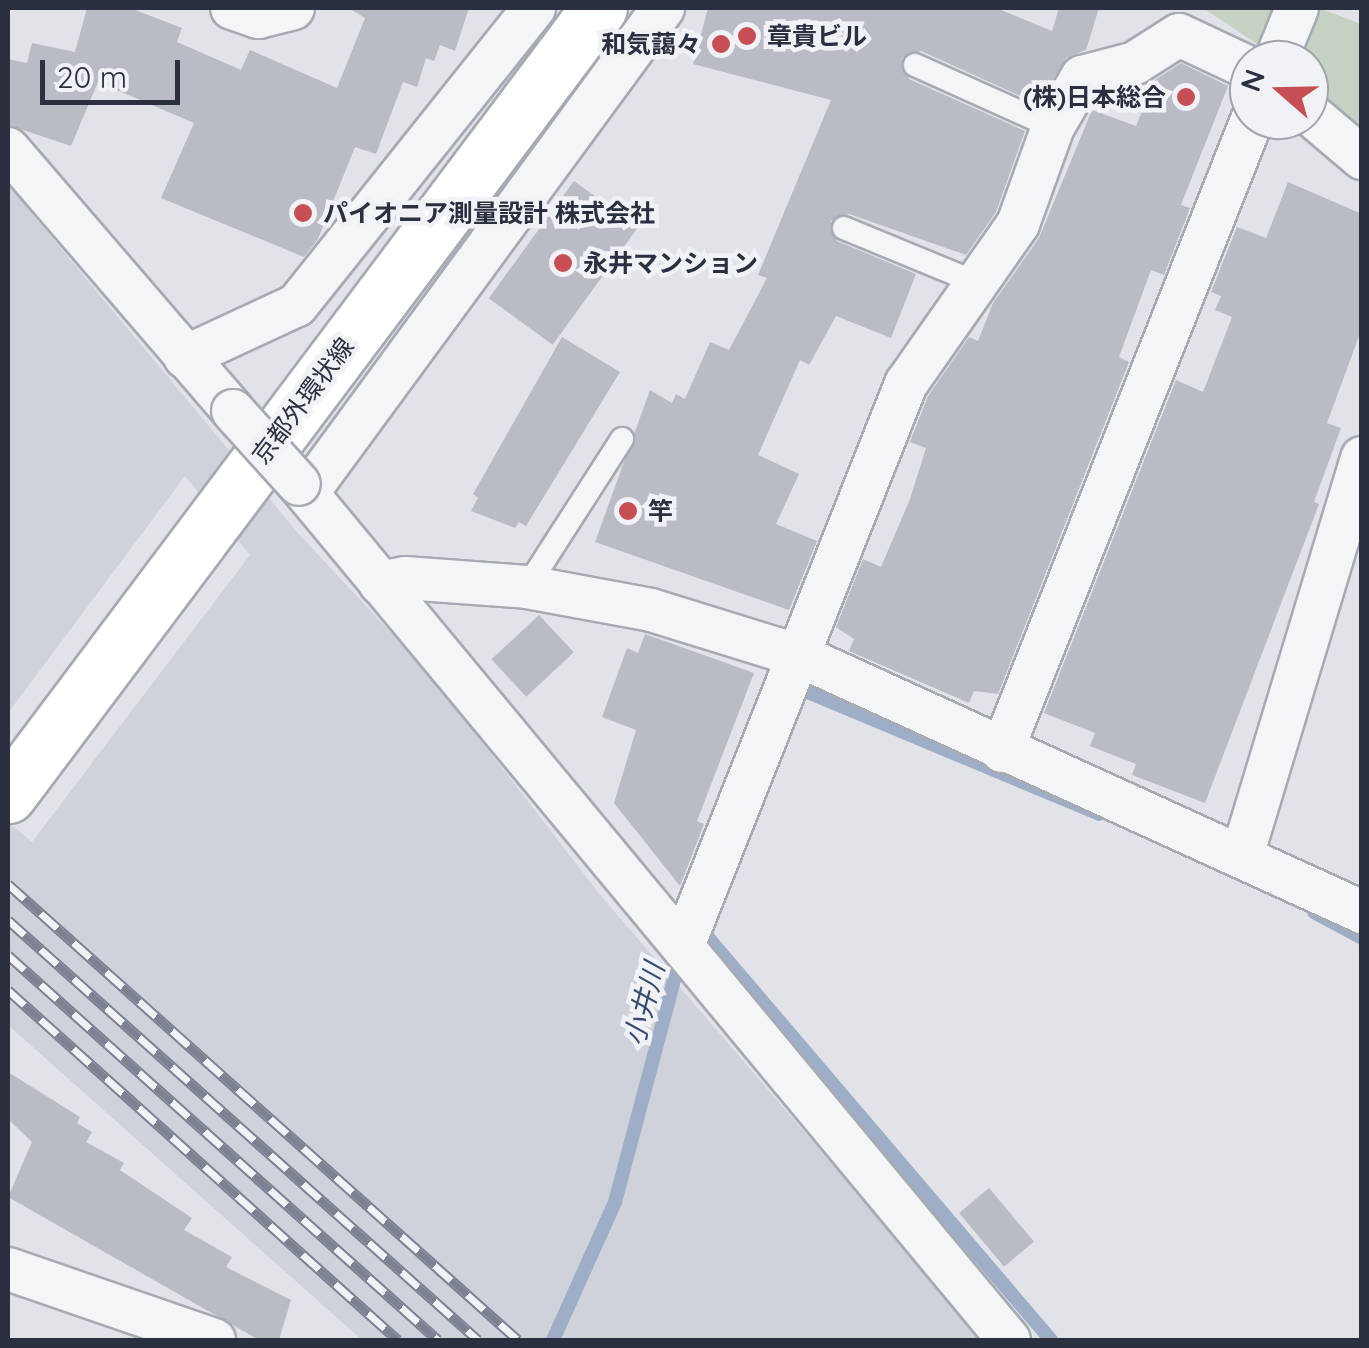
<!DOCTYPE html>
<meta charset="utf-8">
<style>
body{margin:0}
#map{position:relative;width:1369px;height:1348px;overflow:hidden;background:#e1e3e9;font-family:Quicksand,"Noto Sans JP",sans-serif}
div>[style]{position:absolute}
.built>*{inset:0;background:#cfd2db}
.green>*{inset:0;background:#c5d2c3}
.stream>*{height:14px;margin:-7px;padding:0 7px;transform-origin:7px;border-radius:7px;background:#9eaec7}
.building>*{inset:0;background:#b9bcc5;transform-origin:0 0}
.roads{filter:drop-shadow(2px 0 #a6aab3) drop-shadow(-2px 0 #a6aab3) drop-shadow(0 2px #a6aab3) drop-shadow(0 -2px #a6aab3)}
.service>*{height:22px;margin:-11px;padding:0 11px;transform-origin:11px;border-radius:11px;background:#f4f5f7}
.minor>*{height:42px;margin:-21px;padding:0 21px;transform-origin:21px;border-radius:21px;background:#f4f5f7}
.secondary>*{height:55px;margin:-27.5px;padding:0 27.5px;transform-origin:27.5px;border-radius:27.5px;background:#fff}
.rail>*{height:11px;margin-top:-5.5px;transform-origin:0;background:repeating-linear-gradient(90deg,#f1f2f6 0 22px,#7c8292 0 44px);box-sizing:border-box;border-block:2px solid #7c8292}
.bridges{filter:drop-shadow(2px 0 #a6aab3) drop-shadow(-2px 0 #a6aab3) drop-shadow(0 2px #a6aab3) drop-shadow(0 -2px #a6aab3)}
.minor-bridge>*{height:42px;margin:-21px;padding:0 21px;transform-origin:21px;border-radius:21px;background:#f4f5f7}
.dots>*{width:28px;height:28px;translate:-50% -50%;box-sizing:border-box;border:5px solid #f1f2f6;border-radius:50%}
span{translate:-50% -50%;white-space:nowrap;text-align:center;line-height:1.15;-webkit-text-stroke:9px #f1f2f6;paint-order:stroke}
.poi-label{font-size:25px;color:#2a3040;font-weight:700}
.left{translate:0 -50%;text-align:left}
.right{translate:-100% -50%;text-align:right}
.street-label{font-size:25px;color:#2a3040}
.water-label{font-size:28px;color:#374b71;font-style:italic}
.frame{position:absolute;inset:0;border:10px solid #2a3040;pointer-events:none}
.north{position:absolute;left:1229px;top:40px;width:100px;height:100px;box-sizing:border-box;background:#f1f2f6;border:2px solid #a1a4ad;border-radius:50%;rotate:290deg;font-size:28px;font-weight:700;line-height:40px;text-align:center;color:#2a3040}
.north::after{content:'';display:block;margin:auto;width:35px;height:45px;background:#c64e54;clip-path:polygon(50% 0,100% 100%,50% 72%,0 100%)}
.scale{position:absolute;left:40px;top:60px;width:140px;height:45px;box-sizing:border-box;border:5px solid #2a3040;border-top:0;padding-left:12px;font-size:30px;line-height:35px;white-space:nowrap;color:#2a3040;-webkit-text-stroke:8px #f1f2f6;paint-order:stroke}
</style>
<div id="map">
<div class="built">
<div style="clip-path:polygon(8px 185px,297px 532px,432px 677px,601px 896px,984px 1340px,362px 1340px,8px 1025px,8px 822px,32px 842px,250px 555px,185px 476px,8px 713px)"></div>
</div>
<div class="green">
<div style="clip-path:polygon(1203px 8px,1276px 8px,1260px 46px)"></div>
<div style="clip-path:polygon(1319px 8px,1361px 24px,1361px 133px,1312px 88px,1309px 60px,1299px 60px)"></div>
</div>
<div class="stream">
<div style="left:791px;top:685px;width:334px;rotate:22.7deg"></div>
<div style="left:1314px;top:912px;width:55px;rotate:28.4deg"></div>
<div style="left:699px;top:927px;width:543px;rotate:49.56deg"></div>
<div style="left:553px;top:1340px;width:151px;rotate:-65.8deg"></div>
<div style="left:615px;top:1202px;width:257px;rotate:-75.1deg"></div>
</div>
<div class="building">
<div style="clip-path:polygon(87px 8px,130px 8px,182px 28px,177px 42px,241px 70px,250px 50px,337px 88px,365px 18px,349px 8px,469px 8px,455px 51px,440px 45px,434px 61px,426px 58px,417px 87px,403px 82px,376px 154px,355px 147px,318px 239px,304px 257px,161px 198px,194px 123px,98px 82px,71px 146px,8px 125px,8px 59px,27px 63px,32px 43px,75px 52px)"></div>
<div style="clip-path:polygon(708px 8px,996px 8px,1052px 31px,1059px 8px,1099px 8px,1086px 50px,1066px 58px,1038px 104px,921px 51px,902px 58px,909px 79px,1025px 131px,996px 212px,966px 255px,849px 214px,831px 221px,837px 241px,916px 274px,891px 338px,836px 316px,809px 365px,800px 360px,758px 455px,799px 474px,776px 524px,817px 541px,789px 610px,595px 542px,650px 390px,672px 403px,676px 394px,685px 399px,710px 342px,729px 350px,767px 278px,758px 275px,831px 100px,693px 64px)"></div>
<div style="clip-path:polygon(1181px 63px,1228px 86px,1181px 205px,1190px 208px,1164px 275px,1151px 270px,1119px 357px,1129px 362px,998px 694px,974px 691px,969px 703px,849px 651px,854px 639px,836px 627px,863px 559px,881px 567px,910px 499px,926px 448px,910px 442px,928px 396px,969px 337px,978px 341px,993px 303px,1039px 238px,1092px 110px,1136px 126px,1155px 80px)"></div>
<div style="left:574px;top:181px;width:79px;height:145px;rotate:36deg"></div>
<div style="clip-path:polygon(1288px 182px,1362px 214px,1362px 328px,1327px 423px,1341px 428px,1314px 502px,1319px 504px,1205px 803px,1132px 775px,1136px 764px,1090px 746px,1095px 733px,1044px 713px,1176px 380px,1203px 392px,1232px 317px,1215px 310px,1221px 296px,1211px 292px,1237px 227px,1266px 238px)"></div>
<div style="clip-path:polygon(562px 337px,620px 372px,526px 526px,519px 522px,515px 528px,471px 511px,478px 498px,473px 494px)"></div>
<div style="left:539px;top:615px;width:51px;height:65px;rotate:47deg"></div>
<div style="clip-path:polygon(645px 634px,754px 673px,697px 821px,704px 824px,680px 886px,614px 803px,636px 730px,602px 717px,627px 648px,638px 653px)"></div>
<div style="clip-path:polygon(8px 1072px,80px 1117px,77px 1123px,92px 1132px,86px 1142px,124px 1163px,120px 1170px,192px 1218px,184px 1230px,232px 1257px,226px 1267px,291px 1300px,279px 1340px,259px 1340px,8px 1197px,32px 1142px,8px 1119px)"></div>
<div style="left:989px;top:1188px;width:70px;height:39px;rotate:50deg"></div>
</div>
<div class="roads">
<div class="service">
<div style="left:915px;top:65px;width:151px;rotate:24.2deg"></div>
<div style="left:844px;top:228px;width:142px;rotate:22.4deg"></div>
<div style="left:527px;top:587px;width:176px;rotate:-57.3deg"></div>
</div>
<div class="minor">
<div style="left:232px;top:8px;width:28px;rotate:19deg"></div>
<div style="left:258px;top:17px;width:36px;rotate:-14deg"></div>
<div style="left:1276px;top:60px;width:56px;rotate:-68deg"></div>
<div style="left:1309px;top:113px;width:70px;rotate:40.3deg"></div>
<div style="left:8px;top:149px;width:345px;rotate:49.3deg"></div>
<div style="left:185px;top:357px;width:123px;rotate:-24.9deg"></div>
<div style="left:297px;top:305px;width:380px;rotate:-51.4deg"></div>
<div style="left:299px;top:484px;width:1112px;rotate:50.33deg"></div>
<div style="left:307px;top:493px;width:602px;rotate:-53.72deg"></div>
<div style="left:380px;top:583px;width:25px;rotate:-11deg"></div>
<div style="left:405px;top:578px;width:122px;rotate:4.2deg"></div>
<div style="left:527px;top:587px;width:126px;rotate:10.5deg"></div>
<div style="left:651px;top:610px;width:156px;rotate:17.2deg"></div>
<div style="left:800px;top:656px;width:618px;rotate:24.49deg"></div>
<div style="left:1002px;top:751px;width:679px;rotate:-68.39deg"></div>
<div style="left:1242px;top:856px;width:416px;rotate:-73.2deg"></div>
<div style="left:683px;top:946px;width:605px;rotate:-68.36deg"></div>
<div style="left:906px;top:384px;width:195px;rotate:-55deg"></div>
<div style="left:1018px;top:224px;width:103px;rotate:-70.2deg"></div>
<div style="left:1053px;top:127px;width:58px;rotate:-59.9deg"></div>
<div style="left:1082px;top:77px;width:55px;rotate:-14.8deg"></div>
<div style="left:1135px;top:63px;width:52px;rotate:-32.5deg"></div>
<div style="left:1179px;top:35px;width:77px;rotate:25.2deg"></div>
<div style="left:8px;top:1269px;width:218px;rotate:19deg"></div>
</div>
<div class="secondary">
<div style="left:8px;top:795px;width:984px;rotate:-53.1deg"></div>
</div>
</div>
<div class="rail">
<div style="left:8px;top:884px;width:684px;rotate:41.8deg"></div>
<div style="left:8px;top:920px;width:630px;rotate:41.78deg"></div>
<div style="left:8px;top:955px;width:577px;rotate:41.84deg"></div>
<div style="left:8px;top:990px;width:524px;rotate:41.91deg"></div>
</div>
<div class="bridges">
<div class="minor-bridge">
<div style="left:233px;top:411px;width:98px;rotate:47.9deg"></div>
</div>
</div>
<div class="dots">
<div style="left:747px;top:36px;background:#c64e54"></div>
<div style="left:721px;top:44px;background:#c64e54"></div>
<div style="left:1186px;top:97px;background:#c64e54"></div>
<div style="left:303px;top:213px;background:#c64e54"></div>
<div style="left:563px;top:263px;background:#c64e54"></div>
<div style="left:628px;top:511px;background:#c64e54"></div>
</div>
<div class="poi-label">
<span class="left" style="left:767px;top:36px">章貴ビル</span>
<span class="right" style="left:701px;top:44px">和気藹々</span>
<span class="right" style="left:1166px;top:97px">(株)日本総合</span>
<span class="left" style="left:323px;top:213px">パイオニア測量設計 株式会社</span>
<span class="left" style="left:583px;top:263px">永井マンション</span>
<span class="left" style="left:648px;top:511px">竿</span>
</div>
<div class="street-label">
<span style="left:303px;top:401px;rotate:-53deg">京都外環状線</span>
</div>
<div class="water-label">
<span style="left:644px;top:1004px;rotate:-75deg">小井川</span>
</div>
<div class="frame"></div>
<div class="north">N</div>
<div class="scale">20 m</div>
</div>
